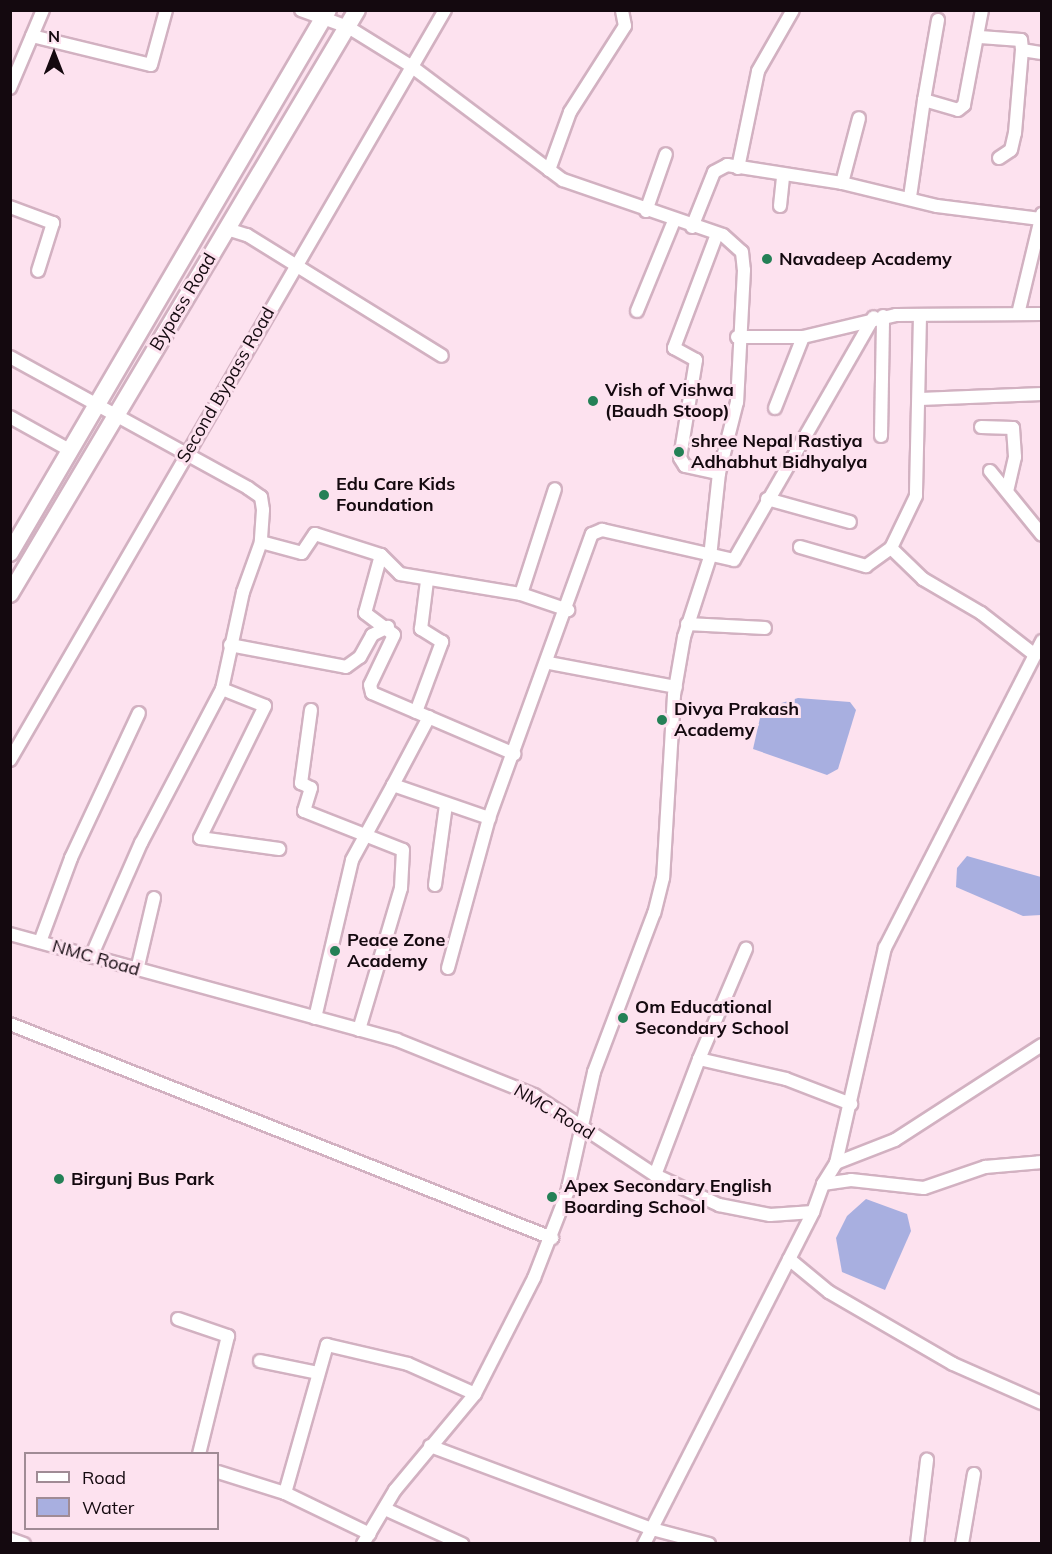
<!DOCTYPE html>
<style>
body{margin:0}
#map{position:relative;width:1052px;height:1554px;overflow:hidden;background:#fde2ef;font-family:Mulish,sans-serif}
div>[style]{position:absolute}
.water>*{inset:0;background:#a8afe0}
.roads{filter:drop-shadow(2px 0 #d2b1c1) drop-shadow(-2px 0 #d2b1c1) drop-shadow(0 2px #d2b1c1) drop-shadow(0 -2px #d2b1c1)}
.minor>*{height:12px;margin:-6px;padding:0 6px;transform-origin:6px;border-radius:6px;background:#fff}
.major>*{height:16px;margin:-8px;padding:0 8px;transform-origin:8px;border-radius:8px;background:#fff}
.dots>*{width:16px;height:16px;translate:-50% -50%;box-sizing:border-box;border:3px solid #fde2ef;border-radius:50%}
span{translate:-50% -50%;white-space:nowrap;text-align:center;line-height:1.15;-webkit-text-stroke:6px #fde2ef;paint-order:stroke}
.poi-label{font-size:18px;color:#14090f;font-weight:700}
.left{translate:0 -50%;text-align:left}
.street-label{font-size:18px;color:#14090f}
.frame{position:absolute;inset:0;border:12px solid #14090f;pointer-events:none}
.legend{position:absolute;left:24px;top:1452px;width:195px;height:78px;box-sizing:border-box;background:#fde2ef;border:2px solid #a08b95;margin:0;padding:8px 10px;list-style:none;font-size:18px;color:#14090f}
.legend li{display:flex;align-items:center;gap:12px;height:30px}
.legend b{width:30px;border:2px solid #a08b95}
.north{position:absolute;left:24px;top:24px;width:60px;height:60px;-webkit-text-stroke:4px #fde2ef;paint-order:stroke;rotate:0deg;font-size:16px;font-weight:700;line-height:24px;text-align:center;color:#14090f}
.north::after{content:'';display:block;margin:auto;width:21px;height:27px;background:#14090f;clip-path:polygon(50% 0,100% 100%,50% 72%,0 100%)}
</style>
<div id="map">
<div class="water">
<div style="clip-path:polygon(798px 698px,850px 702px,856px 710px,838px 769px,827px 775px,753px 749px,762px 709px)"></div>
<div style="clip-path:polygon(967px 856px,1041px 877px,1041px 915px,1023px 916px,956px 887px,957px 868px)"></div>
<div style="clip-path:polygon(866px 1199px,907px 1214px,911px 1231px,885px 1290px,842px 1272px,836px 1238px,847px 1216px)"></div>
</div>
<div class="roads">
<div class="minor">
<div style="left:301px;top:10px;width:50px;rotate:19.9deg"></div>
<div style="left:348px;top:27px;width:74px;rotate:31.8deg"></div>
<div style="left:411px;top:66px;width:190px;rotate:36.9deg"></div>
<div style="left:563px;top:180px;width:169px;rotate:19deg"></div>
<div style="left:723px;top:235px;width:25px;rotate:42deg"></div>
<div style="left:742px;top:252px;width:18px;rotate:84deg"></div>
<div style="left:744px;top:270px;width:132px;rotate:93deg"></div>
<div style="left:737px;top:402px;width:73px;rotate:104.2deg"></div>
<div style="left:719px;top:473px;width:84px;rotate:96.1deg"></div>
<div style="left:710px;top:557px;width:84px;rotate:108deg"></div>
<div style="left:684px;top:637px;width:59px;rotate:99.8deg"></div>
<div style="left:674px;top:695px;width:183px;rotate:93.4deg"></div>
<div style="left:663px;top:878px;width:36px;rotate:104deg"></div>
<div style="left:654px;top:913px;width:170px;rotate:110.7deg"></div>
<div style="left:594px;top:1072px;width:124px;rotate:102.6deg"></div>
<div style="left:567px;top:1193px;width:91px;rotate:111.2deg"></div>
<div style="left:534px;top:1278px;width:130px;rotate:117deg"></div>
<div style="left:475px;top:1394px;width:125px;rotate:129.8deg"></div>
<div style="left:395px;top:1490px;width:63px;rotate:120.7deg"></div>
<div style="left:938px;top:20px;width:81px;rotate:99.9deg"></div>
<div style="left:924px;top:100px;width:35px;rotate:16deg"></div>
<div style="left:958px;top:110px;width:8px;rotate:-40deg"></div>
<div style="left:964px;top:105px;width:97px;rotate:-79.3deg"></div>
<div style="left:32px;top:36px;width:122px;rotate:13.7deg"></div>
<div style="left:151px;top:65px;width:57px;rotate:-74.7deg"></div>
<div style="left:980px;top:37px;width:41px;rotate:4.2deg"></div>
<div style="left:1021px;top:40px;width:10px;rotate:84deg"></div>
<div style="left:1022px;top:50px;width:20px;rotate:9deg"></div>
<div style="left:10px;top:88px;width:85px;rotate:-67.1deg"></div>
<div style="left:999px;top:158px;width:14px;rotate:-34deg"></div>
<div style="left:1011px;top:150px;width:17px;rotate:-77deg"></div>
<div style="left:1015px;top:133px;width:83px;rotate:-85.2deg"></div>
<div style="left:738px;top:168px;width:99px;rotate:-78.3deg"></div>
<div style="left:758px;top:71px;width:70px;rotate:-60.2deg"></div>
<div style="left:549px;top:170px;width:62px;rotate:-70.1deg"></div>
<div style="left:570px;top:112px;width:102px;rotate:-57.4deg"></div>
<div style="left:625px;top:26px;width:16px;rotate:-101deg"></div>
<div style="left:842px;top:183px;width:67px;rotate:-75.3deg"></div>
<div style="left:910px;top:197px;width:98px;rotate:-81.8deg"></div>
<div style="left:780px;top:206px;width:31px;rotate:-84deg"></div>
<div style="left:10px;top:207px;width:46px;rotate:20.4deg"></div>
<div style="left:53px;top:223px;width:50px;rotate:107.4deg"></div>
<div style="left:646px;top:211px;width:60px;rotate:-70.7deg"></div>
<div style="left:692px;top:227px;width:59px;rotate:-68.2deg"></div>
<div style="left:714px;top:172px;width:15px;rotate:-28deg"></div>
<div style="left:727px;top:165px;width:116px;rotate:8.9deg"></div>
<div style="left:842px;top:183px;width:98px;rotate:13.6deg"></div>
<div style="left:937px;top:206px;width:104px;rotate:7.2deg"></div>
<div style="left:227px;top:229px;width:21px;rotate:17deg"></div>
<div style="left:247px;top:235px;width:229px;rotate:31.8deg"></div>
<div style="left:717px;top:234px;width:122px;rotate:110.7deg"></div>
<div style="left:674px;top:348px;width:25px;rotate:29deg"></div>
<div style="left:696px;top:360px;width:99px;rotate:99.3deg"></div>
<div style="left:680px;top:458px;width:9px;rotate:58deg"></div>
<div style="left:685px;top:466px;width:35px;rotate:12deg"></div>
<div style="left:637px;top:311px;width:97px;rotate:-67.7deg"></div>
<div style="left:1018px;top:314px;width:103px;rotate:-76.5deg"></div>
<div style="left:920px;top:316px;width:180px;rotate:91.3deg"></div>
<div style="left:916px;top:496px;width:58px;rotate:115.7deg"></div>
<div style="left:891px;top:548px;width:45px;rotate:44.1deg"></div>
<div style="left:923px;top:579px;width:67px;rotate:30.4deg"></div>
<div style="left:981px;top:613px;width:68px;rotate:37.9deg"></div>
<div style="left:737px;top:337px;width:66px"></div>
<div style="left:803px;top:337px;width:96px;rotate:-13.3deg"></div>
<div style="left:896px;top:315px;width:146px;rotate:-0.4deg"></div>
<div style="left:10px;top:357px;width:272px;rotate:28.8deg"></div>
<div style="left:248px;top:488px;width:16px;rotate:35deg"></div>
<div style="left:261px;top:497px;width:13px;rotate:81deg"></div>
<div style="left:263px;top:510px;width:32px;rotate:94deg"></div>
<div style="left:261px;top:542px;width:53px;rotate:109.8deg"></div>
<div style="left:243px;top:592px;width:99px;rotate:102.2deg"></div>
<div style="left:222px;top:689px;width:174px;rotate:117.7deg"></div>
<div style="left:141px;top:843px;width:124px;rotate:113.7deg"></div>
<div style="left:920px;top:399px;width:122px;rotate:-2.3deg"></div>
<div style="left:775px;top:408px;width:76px;rotate:-68.5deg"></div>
<div style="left:10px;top:417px;width:70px;rotate:29.1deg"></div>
<div style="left:981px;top:427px;width:32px;rotate:2deg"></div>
<div style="left:1013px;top:428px;width:29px;rotate:86deg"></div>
<div style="left:1015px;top:457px;width:32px;rotate:103deg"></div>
<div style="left:881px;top:436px;width:120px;rotate:-89deg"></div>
<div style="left:990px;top:471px;width:82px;rotate:50.9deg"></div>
<div style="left:767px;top:499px;width:86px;rotate:15.5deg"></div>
<div style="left:261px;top:542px;width:42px;rotate:15deg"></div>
<div style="left:302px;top:553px;width:23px;rotate:-56deg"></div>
<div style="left:315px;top:534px;width:69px;rotate:17.7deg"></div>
<div style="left:381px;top:555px;width:27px;rotate:45deg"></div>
<div style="left:400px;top:574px;width:123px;rotate:9.4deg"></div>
<div style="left:521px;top:594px;width:50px;rotate:18.8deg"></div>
<div style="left:800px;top:547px;width:69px;rotate:16.1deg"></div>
<div style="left:866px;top:566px;width:31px;rotate:-36deg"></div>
<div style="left:381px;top:555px;width:60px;rotate:105.4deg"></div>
<div style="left:365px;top:613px;width:36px;rotate:37deg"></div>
<div style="left:394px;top:635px;width:55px;rotate:115.6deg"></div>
<div style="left:370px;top:685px;width:8px;rotate:76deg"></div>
<div style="left:372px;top:693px;width:155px;rotate:23.2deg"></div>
<div style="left:521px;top:594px;width:110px;rotate:-72.1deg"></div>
<div style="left:687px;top:624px;width:78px;rotate:2.9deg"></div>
<div style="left:230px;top:645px;width:118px;rotate:10.7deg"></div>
<div style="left:346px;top:667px;width:17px;rotate:-36deg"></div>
<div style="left:360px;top:657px;width:25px;rotate:-61deg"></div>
<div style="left:372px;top:635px;width:18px;rotate:-27deg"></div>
<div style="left:549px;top:663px;width:129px;rotate:10.7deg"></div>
<div style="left:222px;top:689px;width:46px;rotate:21.6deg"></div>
<div style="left:265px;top:706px;width:147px;rotate:116.2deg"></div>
<div style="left:200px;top:838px;width:80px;rotate:7.9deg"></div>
<div style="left:311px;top:710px;width:74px;rotate:97.8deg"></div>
<div style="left:301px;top:783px;width:11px;rotate:27deg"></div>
<div style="left:311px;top:788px;width:24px;rotate:107deg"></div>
<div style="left:304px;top:811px;width:106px;rotate:21.5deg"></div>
<div style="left:403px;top:850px;width:38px;rotate:93deg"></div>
<div style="left:401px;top:888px;width:148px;rotate:106.5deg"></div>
<div style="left:416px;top:712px;width:75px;rotate:-69.6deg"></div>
<div style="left:442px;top:642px;width:25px;rotate:-148deg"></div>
<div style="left:421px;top:629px;width:48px;rotate:-82.9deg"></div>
<div style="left:10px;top:760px;width:867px;rotate:-59.89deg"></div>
<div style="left:393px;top:785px;width:77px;rotate:-62.1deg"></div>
<div style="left:435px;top:885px;width:81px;rotate:-82.2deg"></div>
<div style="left:10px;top:934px;width:401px;rotate:15.3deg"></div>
<div style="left:397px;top:1040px;width:148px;rotate:21.9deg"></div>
<div style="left:534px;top:1095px;width:145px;rotate:33.5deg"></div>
<div style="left:655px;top:1175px;width:71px;rotate:25.1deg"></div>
<div style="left:719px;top:1205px;width:52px;rotate:11.1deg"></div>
<div style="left:770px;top:1215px;width:43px;rotate:-4deg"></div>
<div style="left:813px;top:1212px;width:30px;rotate:-70deg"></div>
<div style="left:823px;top:1184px;width:28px;rotate:-8deg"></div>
<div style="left:851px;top:1180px;width:73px;rotate:6.3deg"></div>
<div style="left:924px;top:1188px;width:65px;rotate:-19deg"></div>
<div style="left:985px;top:1167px;width:57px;rotate:-5deg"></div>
<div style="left:40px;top:942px;width:90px;rotate:-69.7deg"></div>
<div style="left:71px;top:858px;width:160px;rotate:-64.9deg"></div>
<div style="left:448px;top:968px;width:156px;rotate:-74.7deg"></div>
<div style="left:137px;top:970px;width:74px;rotate:-76.7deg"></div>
<div style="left:315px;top:1018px;width:162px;rotate:-76.8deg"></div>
<div style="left:352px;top:860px;width:85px;rotate:-61.3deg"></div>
<div style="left:393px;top:785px;width:102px;rotate:19deg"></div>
<div style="left:489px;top:818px;width:302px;rotate:-70.1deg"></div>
<div style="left:592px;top:534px;width:11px;rotate:-22deg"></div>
<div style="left:602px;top:530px;width:135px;rotate:12.8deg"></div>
<div style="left:734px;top:560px;width:280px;rotate:-60.1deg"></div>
<div style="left:10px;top:1024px;width:583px;rotate:21.55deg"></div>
<div style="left:699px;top:1059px;width:120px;rotate:-66.9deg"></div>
<div style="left:836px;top:1163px;width:63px;rotate:-21.3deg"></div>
<div style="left:895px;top:1140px;width:175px;rotate:-32.9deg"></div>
<div style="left:655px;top:1175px;width:124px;rotate:-69.2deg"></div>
<div style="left:699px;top:1059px;width:89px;rotate:12.9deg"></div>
<div style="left:786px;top:1079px;width:70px;rotate:21deg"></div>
<div style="left:823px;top:1184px;width:25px;rotate:-58deg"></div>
<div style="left:836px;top:1163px;width:221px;rotate:-77.2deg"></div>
<div style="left:885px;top:948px;width:345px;rotate:-62.9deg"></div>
<div style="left:789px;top:1259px;width:52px;rotate:39.5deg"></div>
<div style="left:829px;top:1292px;width:143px;rotate:30.1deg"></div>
<div style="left:953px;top:1364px;width:97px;rotate:23.7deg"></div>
<div style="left:178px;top:1319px;width:53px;rotate:18.8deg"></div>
<div style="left:228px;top:1336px;width:122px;rotate:103.8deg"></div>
<div style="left:260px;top:1361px;width:59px;rotate:11.7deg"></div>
<div style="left:430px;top:1446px;width:237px;rotate:20.5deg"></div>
<div style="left:652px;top:1529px;width:59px;rotate:14.7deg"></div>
<div style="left:218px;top:1472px;width:70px;rotate:17.4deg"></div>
<div style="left:285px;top:1493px;width:94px;rotate:25.8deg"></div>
<div style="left:285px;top:1493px;width:154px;rotate:-74.2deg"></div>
<div style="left:327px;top:1345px;width:83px;rotate:13.2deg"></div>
<div style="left:408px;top:1364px;width:73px;rotate:24.1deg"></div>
<div style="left:385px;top:1509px;width:85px;rotate:24.4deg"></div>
<div style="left:10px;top:1539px;width:15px;rotate:20deg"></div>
<div style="left:644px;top:1544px;width:373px;rotate:-63deg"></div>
<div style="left:917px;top:1544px;width:85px;rotate:-83.2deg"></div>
<div style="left:962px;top:1544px;width:71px;rotate:-80.3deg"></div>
</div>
<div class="major">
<div style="left:10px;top:553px;width:629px;rotate:-59.65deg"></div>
<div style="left:10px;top:594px;width:679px;rotate:-59.28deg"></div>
</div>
</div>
<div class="dots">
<div style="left:767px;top:259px;background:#248056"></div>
<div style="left:593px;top:401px;background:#248056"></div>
<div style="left:679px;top:452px;background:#248056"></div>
<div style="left:324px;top:495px;background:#248056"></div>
<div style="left:662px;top:720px;background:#248056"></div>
<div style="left:335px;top:951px;background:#248056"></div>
<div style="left:623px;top:1018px;background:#248056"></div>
<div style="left:59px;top:1179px;background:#248056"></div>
<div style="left:552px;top:1197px;background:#248056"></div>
</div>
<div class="poi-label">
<span class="left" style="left:779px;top:259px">Navadeep Academy</span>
<span class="left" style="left:605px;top:401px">Vish of Vishwa<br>(Baudh Stoop)</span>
<span class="left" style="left:691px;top:452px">shree Nepal Rastiya<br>Adhabhut Bidhyalya</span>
<span class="left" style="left:336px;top:495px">Edu Care Kids<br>Foundation</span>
<span class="left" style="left:674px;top:720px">Divya Prakash<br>Academy</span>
<span class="left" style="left:347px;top:951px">Peace Zone<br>Academy</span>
<span class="left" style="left:635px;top:1018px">Om Educational<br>Secondary School</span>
<span class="left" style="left:71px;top:1179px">Birgunj Bus Park</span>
<span class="left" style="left:564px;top:1197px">Apex Secondary English<br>Boarding School</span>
</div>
<div class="street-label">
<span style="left:183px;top:302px;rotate:-59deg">Bypass Road</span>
<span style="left:226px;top:385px;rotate:-60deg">Second Bypass Road</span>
<span style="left:96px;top:958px;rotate:16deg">NMC Road</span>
<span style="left:554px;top:1112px;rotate:31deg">NMC Road</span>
</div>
<div class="frame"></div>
<ul class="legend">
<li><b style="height:8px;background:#fff"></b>Road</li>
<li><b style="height:16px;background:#a8afe0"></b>Water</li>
</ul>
<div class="north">N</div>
</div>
